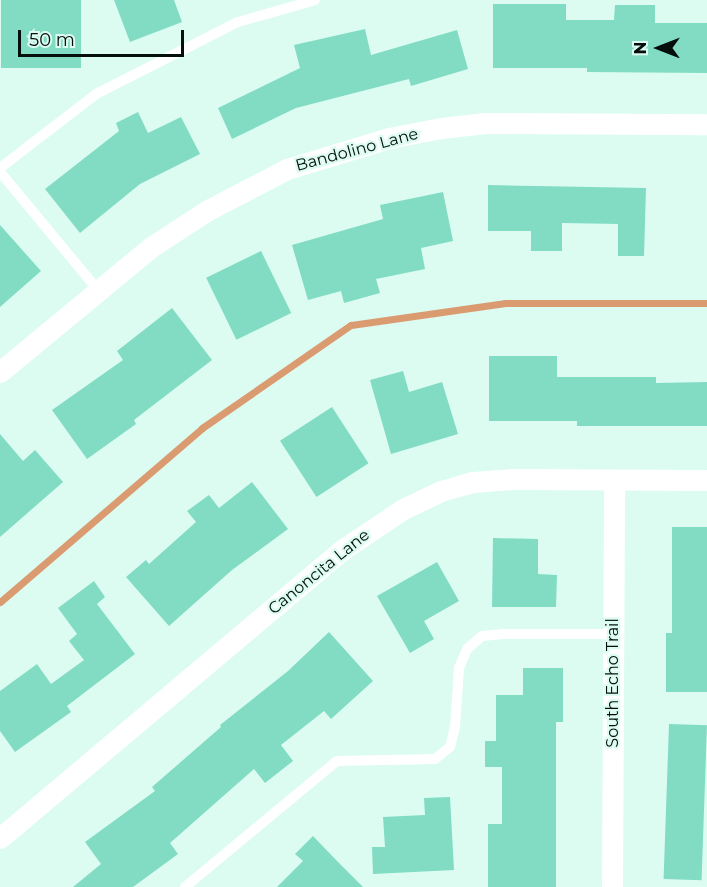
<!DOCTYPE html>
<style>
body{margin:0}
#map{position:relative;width:707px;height:887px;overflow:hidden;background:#dcfcf2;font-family:Montserrat,sans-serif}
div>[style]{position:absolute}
.stream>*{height:7px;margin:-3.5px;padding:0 3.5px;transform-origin:3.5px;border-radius:3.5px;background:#db9b71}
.building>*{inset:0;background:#81dcc3;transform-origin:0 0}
.service>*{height:10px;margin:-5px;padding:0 5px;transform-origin:5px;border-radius:5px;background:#fff}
.minor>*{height:21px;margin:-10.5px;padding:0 10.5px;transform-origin:10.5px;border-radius:10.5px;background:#fff}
span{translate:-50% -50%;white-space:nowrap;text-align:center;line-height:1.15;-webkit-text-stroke:4.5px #dcfcf2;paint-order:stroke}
.street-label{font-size:16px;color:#040e0b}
.north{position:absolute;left:629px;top:18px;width:60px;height:60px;-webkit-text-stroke:4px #dcfcf2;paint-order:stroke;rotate:270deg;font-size:16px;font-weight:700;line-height:24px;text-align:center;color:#040e0b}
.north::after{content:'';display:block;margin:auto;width:21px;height:27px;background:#040e0b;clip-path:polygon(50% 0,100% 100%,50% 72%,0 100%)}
.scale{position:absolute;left:18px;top:30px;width:166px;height:27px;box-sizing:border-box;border:3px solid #040e0b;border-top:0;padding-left:8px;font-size:18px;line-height:21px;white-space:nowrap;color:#040e0b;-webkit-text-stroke:4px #dcfcf2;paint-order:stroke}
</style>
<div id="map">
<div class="stream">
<div style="left:0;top:602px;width:267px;rotate:-40.7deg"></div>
<div style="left:202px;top:428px;width:181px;rotate:-34.7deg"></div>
<div style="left:351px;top:325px;width:156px;rotate:-8.1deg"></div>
<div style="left:505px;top:303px;width:202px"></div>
</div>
<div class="building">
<div style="left:1px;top:0;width:80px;height:68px"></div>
<div style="clip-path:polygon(114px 0,174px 0,182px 22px,130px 42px)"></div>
<div style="clip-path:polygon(493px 4px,566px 4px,566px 20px,614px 20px,615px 5px,655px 5px,655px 23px,707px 23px,707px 73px,587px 72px,587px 68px,493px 68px)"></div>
<div style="clip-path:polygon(365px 29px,371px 55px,457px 30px,468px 69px,411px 86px,409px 79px,296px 108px,232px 139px,218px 108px,300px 68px,294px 45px)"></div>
<div style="clip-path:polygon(138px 112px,148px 133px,181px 117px,200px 154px,140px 184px,80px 233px,45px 189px,119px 131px,116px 123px)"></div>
<div style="clip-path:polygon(488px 185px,646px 188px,644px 256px,618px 256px,618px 224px,562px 223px,562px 251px,531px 251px,531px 231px,488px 231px)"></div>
<div style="clip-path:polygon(443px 192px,453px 241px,421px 248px,425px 269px,376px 279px,380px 293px,344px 303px,341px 291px,308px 300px,292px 245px,383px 219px,380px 205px)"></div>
<div style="clip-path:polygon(0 225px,41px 271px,0 307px)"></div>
<div style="left:261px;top:251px;width:69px;height:61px;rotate:64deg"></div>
<div style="clip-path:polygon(172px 308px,212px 360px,134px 420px,136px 424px,87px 459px,52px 410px,123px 360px,117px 351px)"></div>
<div style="clip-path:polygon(489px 356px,557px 356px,557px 377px,656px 377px,656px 383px,707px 382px,707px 426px,577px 426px,577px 421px,489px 421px)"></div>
<div style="clip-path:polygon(403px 371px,409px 392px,442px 382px,458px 434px,391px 454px,370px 380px)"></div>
<div style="left:332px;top:407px;width:67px;height:62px;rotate:57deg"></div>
<div style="clip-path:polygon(0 434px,23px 461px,35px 450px,63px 482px,0 537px)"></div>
<div style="clip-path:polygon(252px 482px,288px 529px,232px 570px,169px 626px,126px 577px,146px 560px,149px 564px,196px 522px,187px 511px,209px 495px,219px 508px)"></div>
<div style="clip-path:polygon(672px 527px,707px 527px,707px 692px,666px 692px,666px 633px,672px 633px)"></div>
<div style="clip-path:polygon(493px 538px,538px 539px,538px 574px,557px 575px,556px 607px,492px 607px)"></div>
<div style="clip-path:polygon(437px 562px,459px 601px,424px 621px,434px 639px,410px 653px,377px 596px)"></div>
<div style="clip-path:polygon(94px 581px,105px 597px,97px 604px,135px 654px,67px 706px,71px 712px,15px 752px,0 731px,0 691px,37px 664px,51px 684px,84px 660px,69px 641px,77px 634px,58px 608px)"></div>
<div style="clip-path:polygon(329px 632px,373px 681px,331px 719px,324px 711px,281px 745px,293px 761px,265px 783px,254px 769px,170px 843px,178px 854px,133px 887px,73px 887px,101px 864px,85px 842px,155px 791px,152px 787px,221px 727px,220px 725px,288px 671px)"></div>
<div style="clip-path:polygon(523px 668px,563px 668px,563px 722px,556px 722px,556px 887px,488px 887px,488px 824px,502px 824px,502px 767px,485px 767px,485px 741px,496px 741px,496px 695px,523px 695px)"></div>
<div style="left:669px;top:724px;width:38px;height:155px;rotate:2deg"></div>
<div style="clip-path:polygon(450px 797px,454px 870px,373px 874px,372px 847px,385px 847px,383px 817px,425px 815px,424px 798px)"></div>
<div style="clip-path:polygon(313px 836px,338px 862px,363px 887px,277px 887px,303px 861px,295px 854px)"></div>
</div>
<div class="service">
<div style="left:0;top:168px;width:121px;rotate:-37.6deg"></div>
<div style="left:96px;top:94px;width:159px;rotate:-26.9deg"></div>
<div style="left:238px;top:22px;width:80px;rotate:-15.9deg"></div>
<div style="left:0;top:172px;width:153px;rotate:50.3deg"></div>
<div style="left:185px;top:887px;width:197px;rotate:-39.7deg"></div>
<div style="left:337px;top:761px;width:98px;rotate:-1.2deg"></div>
<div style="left:435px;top:759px;width:19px;rotate:-39deg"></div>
<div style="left:450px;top:747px;width:21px;rotate:-76deg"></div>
<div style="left:455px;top:727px;width:59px;rotate:-86.1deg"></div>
<div style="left:459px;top:668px;width:21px;rotate:-67deg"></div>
<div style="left:467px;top:649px;width:20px;rotate:-41deg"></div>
<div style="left:482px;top:636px;width:22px;rotate:-5deg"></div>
<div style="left:504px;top:634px;width:109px"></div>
</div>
<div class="minor">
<div style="left:0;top:372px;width:196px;rotate:-39.6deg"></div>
<div style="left:151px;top:247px;width:68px;rotate:-33deg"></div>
<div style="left:208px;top:210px;width:89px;rotate:-27.4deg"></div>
<div style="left:287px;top:169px;width:107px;rotate:-16.9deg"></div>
<div style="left:389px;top:138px;width:53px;rotate:-10.9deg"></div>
<div style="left:441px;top:128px;width:44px;rotate:-6.5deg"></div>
<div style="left:485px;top:123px;width:222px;rotate:0.3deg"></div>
<div style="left:0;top:838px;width:447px;rotate:-40.1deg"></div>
<div style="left:342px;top:550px;width:73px;rotate:-33.9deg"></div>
<div style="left:403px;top:509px;width:42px;rotate:-25.3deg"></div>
<div style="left:441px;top:491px;width:33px;rotate:-16deg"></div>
<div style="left:473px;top:482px;width:40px;rotate:-4.3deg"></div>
<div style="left:513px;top:479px;width:194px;rotate:0.3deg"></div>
<div style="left:612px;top:887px;width:407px;rotate:-89.7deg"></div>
</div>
<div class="street-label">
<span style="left:357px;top:150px;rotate:-15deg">Bandolino Lane</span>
<span style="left:319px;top:572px;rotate:-39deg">Canoncita Lane</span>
<span style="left:613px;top:683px;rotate:-90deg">South Echo Trail</span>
</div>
<div class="north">N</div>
<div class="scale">50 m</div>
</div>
